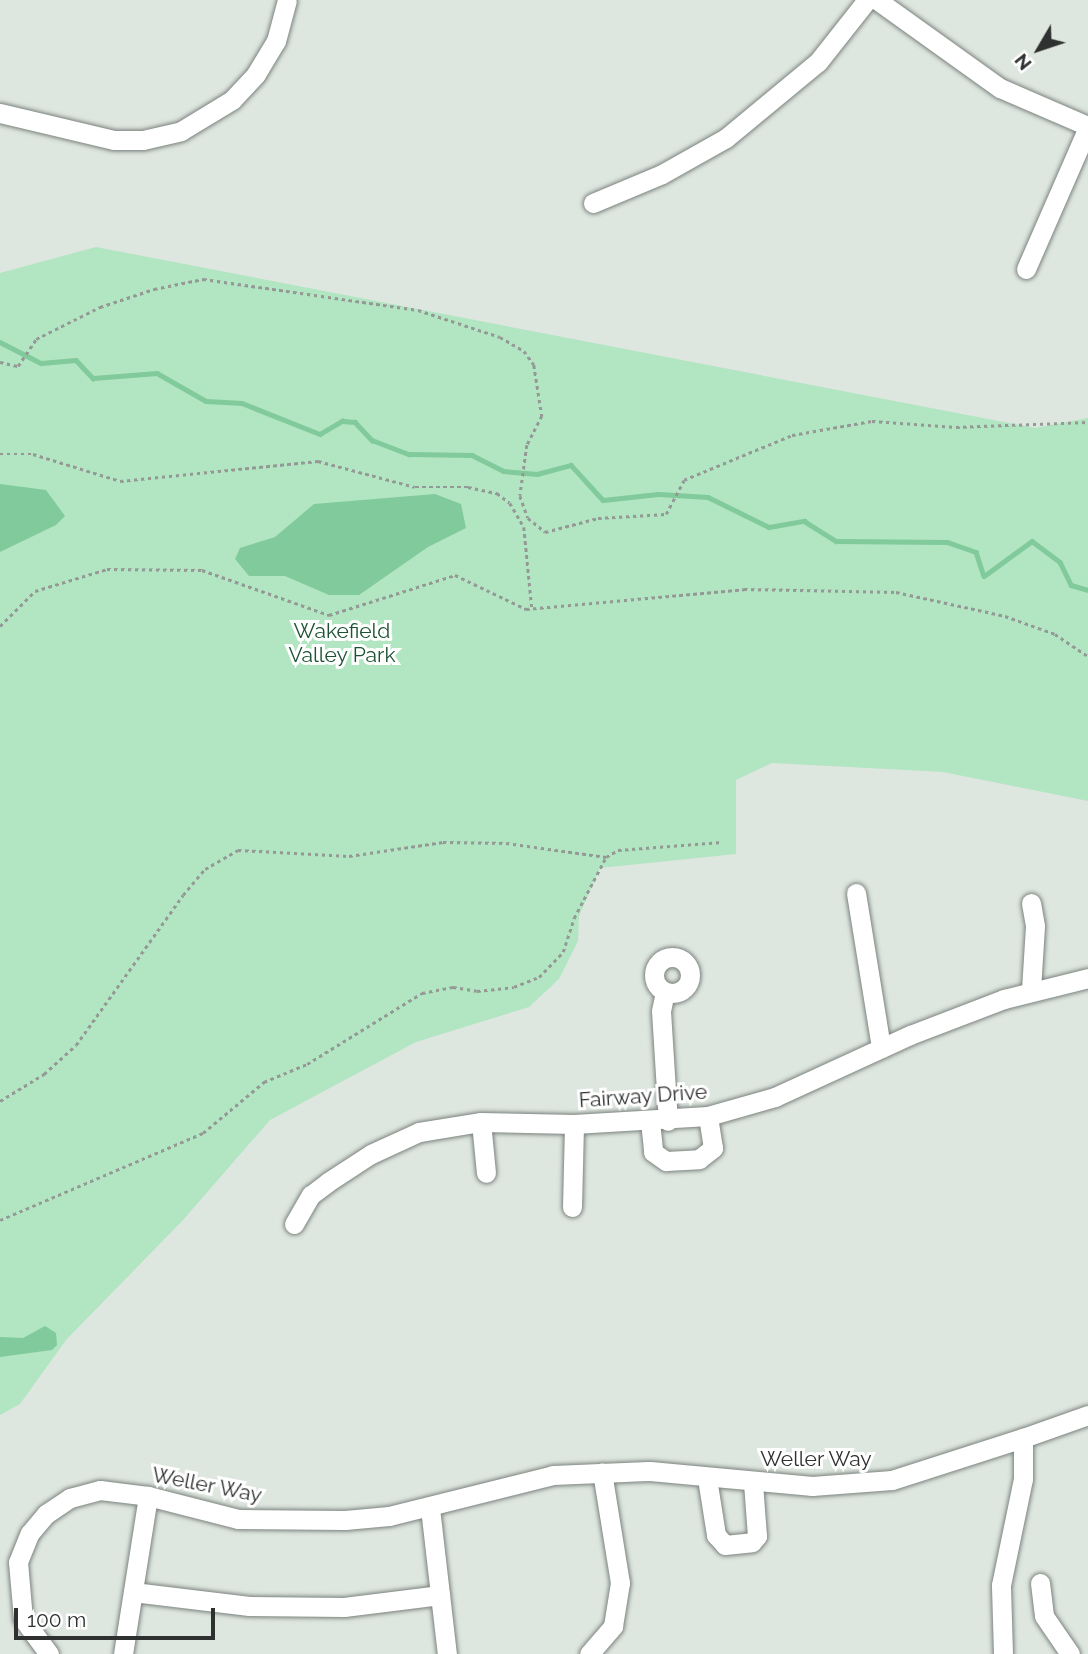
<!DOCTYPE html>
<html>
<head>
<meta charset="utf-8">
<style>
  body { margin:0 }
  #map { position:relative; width:1088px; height:1654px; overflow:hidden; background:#dee6e0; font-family:Raleway,sans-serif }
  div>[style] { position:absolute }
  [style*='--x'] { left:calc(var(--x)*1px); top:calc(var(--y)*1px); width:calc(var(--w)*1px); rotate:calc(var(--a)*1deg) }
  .green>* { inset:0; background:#b2e5c2 }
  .water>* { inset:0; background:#81ca9b }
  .stream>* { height:4.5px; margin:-2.25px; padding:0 2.25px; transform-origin:2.25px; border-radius:2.25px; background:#81ca9b }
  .path>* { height:2.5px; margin-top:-1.25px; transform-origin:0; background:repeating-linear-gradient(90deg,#949995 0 3.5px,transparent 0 7px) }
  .roads { filter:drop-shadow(0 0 2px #7c837e) drop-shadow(0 0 2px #7c837e) }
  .minor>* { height:19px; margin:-9.5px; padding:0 9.5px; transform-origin:9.5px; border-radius:9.5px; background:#fff }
  .minor>.ring { margin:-9.5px; padding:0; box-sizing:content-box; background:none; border:19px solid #fff; border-radius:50% }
  span { translate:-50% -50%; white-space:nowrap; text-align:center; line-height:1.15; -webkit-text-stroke:6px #fff; paint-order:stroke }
  .park-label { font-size:21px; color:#1d5334 }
  .street-label { font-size:21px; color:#2e312f }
  .north { position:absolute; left:1004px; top:14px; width:70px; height:70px; -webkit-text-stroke:5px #fff; paint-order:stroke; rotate:231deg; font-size:19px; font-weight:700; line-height:28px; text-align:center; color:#2e312f }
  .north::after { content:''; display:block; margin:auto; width:24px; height:32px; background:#2e312f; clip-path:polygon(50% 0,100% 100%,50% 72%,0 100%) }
  .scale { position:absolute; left:14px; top:1608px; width:201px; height:32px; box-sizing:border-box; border:4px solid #2e312f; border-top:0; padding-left:9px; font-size:21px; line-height:24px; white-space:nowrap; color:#2e312f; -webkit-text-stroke:5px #fff; paint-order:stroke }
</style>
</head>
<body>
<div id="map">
  <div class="green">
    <div style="clip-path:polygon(96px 247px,1035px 428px,1088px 418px,1088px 801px,943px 772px,772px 763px,736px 780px,736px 854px,600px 868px,579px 916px,578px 941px,559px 979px,529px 1007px,416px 1042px,270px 1120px,183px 1220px,66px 1340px,20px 1404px,0 1415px,0 273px)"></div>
  </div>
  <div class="water">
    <div style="clip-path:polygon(0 484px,46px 490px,65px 516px,56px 525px,0 552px)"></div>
    <div style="clip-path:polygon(435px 494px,461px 504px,466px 528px,428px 547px,359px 595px,329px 595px,285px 576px,249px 576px,235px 559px,240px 548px,275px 537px,314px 504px)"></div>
    <div style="clip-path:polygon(45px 1326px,56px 1333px,57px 1345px,52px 1350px,0 1357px,0 1337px,23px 1338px)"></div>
  </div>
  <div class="stream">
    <div style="--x:0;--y:342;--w:46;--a:27.1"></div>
    <div style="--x:41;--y:363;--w:35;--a:-5"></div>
    <div style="--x:76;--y:360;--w:25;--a:47"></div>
    <div style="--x:93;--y:378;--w:64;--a:-4.5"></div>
    <div style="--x:157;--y:373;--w:56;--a:29.7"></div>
    <div style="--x:206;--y:401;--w:36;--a:3"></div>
    <div style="--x:242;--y:403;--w:84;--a:21.7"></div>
    <div style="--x:320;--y:434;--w:26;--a:-31"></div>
    <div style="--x:342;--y:421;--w:13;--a:4"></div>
    <div style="--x:355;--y:422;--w:25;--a:47"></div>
    <div style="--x:372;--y:440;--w:40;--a:21"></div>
    <div style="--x:409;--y:454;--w:63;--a:0.9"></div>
    <div style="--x:472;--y:455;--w:35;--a:27"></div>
    <div style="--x:503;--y:471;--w:34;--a:5"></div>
    <div style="--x:537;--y:474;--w:35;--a:-15"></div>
    <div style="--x:571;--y:465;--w:47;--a:47.6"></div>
    <div style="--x:603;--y:500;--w:55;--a:-6.2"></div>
    <div style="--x:658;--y:494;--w:50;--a:3.4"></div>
    <div style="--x:708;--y:497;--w:68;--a:26.2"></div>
    <div style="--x:769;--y:527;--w:36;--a:-10"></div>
    <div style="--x:804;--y:521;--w:38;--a:32"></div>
    <div style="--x:836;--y:541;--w:111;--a:0.5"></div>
    <div style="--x:947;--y:542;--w:31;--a:19"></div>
    <div style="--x:976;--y:552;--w:25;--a:72"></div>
    <div style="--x:984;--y:576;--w:59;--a:-36.1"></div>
    <div style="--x:1032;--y:541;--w:35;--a:37"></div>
    <div style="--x:1060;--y:562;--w:25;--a:64"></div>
    <div style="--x:1071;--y:585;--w:18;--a:16"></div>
  </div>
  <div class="path">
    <div style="--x:0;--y:362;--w:18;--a:13"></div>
    <div style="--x:18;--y:366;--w:32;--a:-56"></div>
    <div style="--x:36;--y:339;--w:72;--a:-26.6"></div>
    <div style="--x:100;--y:307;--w:57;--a:-18.4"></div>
    <div style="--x:154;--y:289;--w:50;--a:-11.5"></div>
    <div style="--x:203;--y:279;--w:217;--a:8.2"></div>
    <div style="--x:418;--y:310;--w:86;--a:18.2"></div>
    <div style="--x:500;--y:337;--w:28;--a:30"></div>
    <div style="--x:524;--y:351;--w:17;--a:54"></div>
    <div style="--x:534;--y:365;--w:52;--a:81.1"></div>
    <div style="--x:542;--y:416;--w:33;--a:117"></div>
    <div style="--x:527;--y:445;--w:51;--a:97.8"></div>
    <div style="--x:520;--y:496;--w:23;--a:70"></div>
    <div style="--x:528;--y:518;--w:22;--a:39"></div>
    <div style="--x:545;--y:532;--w:55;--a:-14.8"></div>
    <div style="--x:598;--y:518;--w:68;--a:-3.4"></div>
    <div style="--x:666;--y:514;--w:38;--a:-62"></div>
    <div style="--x:684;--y:480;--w:117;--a:-22.6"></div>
    <div style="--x:792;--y:435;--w:81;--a:-9.9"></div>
    <div style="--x:872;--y:421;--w:84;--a:4.1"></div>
    <div style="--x:956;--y:427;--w:132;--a:-2.2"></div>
    <div style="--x:0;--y:454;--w:33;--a:0"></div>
    <div style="--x:33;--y:454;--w:91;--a:17.2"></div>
    <div style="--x:120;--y:481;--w:199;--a:-5.8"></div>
    <div style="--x:318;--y:461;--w:100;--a:15"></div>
    <div style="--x:415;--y:487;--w:53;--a:0"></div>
    <div style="--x:468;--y:487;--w:30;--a:12"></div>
    <div style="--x:497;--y:493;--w:16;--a:38"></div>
    <div style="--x:510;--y:503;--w:28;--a:60"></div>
    <div style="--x:524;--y:527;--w:82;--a:84.4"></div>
    <div style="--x:0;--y:626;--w:49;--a:-45"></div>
    <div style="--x:35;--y:591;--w:75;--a:-17"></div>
    <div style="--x:107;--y:569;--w:95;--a:0.6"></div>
    <div style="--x:202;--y:570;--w:135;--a:19.5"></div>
    <div style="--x:329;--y:615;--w:132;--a:-17.6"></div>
    <div style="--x:455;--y:575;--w:79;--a:25.6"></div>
    <div style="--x:526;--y:609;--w:219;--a:-5.2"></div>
    <div style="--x:744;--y:589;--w:152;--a:1.1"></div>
    <div style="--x:896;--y:592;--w:112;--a:12.4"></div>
    <div style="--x:1005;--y:616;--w:53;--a:19.8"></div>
    <div style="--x:1055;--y:634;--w:40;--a:34"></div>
    <div style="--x:0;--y:1101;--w:52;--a:-31.5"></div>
    <div style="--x:44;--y:1074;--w:43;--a:-42.2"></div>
    <div style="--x:76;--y:1045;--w:184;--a:-54.5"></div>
    <div style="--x:183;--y:895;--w:34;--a:-50"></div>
    <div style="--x:205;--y:869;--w:38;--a:-30"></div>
    <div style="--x:238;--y:850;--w:111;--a:3.1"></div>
    <div style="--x:349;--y:856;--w:95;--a:-8.5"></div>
    <div style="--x:443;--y:842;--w:63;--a:0.9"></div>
    <div style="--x:506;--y:843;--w:101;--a:8"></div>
    <div style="--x:0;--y:1220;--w:221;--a:-23.2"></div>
    <div style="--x:203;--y:1133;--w:80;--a:-39.9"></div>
    <div style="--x:264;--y:1082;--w:47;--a:-22.7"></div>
    <div style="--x:307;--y:1064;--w:135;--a:-31.7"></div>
    <div style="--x:422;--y:993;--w:32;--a:-11"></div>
    <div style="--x:453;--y:987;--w:24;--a:9"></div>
    <div style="--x:477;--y:991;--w:37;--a:-6"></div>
    <div style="--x:514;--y:987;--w:27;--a:-22"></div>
    <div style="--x:539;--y:977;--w:35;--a:-46"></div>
    <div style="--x:563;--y:952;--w:36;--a:-72"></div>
    <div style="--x:574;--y:918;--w:69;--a:-62.3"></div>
    <div style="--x:606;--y:857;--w:14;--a:-30"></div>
    <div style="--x:618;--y:850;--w:104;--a:-4.4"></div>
  </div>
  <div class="roads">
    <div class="minor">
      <div style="--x:877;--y:0;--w:151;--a:35.6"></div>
      <div style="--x:1000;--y:88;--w:96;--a:23.4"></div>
      <div style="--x:0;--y:113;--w:117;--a:13.3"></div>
      <div style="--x:114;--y:140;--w:29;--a:0"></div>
      <div style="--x:143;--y:140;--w:39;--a:-13"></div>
      <div style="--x:181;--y:131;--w:60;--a:-31.3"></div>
      <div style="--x:232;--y:100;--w:35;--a:-47"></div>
      <div style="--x:256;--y:74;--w:39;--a:-59"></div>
      <div style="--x:276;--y:41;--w:42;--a:-75"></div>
      <div style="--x:593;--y:203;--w:75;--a:-22.8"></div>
      <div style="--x:662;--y:174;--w:73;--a:-29.4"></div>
      <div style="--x:726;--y:138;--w:119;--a:-39.6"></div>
      <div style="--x:818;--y:62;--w:79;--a:-51.7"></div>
      <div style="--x:1026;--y:269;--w:155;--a:-66.4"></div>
      <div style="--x:856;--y:893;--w:157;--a:80.8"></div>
      <div style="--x:1031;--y:903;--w:23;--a:80"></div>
      <div style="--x:1035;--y:926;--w:63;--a:93.6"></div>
      <div class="ring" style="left:654px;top:957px;width:17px;height:17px"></div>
      <div style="--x:665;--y:992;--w:19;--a:102"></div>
      <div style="--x:661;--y:1011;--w:110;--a:86.4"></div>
      <div style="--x:650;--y:1121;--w:31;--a:84"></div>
      <div style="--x:653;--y:1152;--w:16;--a:35"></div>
      <div style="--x:666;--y:1161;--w:33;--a:-3"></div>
      <div style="--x:699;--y:1159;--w:18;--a:-38"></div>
      <div style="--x:713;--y:1148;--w:32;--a:-99"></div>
      <div style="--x:481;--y:1122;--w:51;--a:84.4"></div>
      <div style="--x:572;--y:1207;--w:83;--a:-88.6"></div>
      <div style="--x:294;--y:1224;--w:34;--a:-60"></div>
      <div style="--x:311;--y:1195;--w:21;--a:-37"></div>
      <div style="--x:328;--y:1182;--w:51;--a:-33.1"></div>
      <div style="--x:371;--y:1154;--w:53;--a:-24.6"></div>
      <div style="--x:419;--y:1132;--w:63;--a:-9.2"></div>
      <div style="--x:481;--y:1122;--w:93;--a:1.2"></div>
      <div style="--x:574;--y:1124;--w:134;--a:-3.4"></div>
      <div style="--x:708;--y:1116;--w:70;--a:-15.8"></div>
      <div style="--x:775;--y:1097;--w:149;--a:-24.7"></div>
      <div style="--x:910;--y:1035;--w:101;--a:-21"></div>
      <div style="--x:1004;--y:999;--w:87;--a:-14"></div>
      <div style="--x:707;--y:1478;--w:58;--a:81"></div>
      <div style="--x:716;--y:1535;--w:13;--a:48"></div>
      <div style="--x:725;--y:1545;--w:27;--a:-6"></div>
      <div style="--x:752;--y:1542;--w:8;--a:-50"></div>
      <div style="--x:757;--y:1536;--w:53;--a:-94.3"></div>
      <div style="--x:430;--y:1508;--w:147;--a:83.4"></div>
      <div style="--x:1040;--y:1583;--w:33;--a:83"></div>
      <div style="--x:1044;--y:1616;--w:46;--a:55.6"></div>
      <div style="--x:133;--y:1592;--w:117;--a:6.9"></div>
      <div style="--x:249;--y:1606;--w:95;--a:0.6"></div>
      <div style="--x:344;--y:1607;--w:97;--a:-7.1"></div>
      <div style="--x:49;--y:1654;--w:44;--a:-126.6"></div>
      <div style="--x:23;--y:1619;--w:57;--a:-95"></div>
      <div style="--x:18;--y:1562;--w:31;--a:-68"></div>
      <div style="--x:30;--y:1533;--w:25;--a:-50"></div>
      <div style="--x:46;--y:1514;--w:29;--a:-34"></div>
      <div style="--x:70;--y:1498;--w:31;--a:-15"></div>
      <div style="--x:100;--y:1490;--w:48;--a:7.1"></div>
      <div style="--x:148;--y:1496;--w:93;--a:14.3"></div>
      <div style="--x:238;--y:1519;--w:107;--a:0.5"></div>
      <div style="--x:345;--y:1520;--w:44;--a:-5.2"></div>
      <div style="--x:389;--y:1516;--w:169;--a:-14"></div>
      <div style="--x:553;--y:1475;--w:97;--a:-2.4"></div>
      <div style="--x:650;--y:1471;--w:163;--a:5.3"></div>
      <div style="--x:812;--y:1486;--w:80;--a:-4.3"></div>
      <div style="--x:892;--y:1480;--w:138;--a:-17.8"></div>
      <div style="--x:123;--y:1654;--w:160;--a:-81"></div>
      <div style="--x:589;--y:1654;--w:37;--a:-49"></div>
      <div style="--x:613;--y:1626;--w:44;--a:-80.8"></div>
      <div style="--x:620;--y:1583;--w:112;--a:-99.2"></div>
      <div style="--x:1003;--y:1654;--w:69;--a:-91.7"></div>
      <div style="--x:1001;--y:1585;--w:108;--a:-78.3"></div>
      <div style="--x:1023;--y:1479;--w:41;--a:-90"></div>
      <div style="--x:1023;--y:1438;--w:69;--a:-19.5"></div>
    </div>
  </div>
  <div class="park-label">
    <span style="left:342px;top:643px">Wakefield<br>Valley Park</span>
  </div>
  <div class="street-label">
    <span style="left:643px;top:1096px;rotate:-4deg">Fairway Drive</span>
    <span style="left:816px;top:1459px">Weller Way</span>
    <span style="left:207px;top:1485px;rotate:11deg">Weller Way</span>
  </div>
  <div class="north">N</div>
  <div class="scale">100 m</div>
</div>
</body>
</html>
